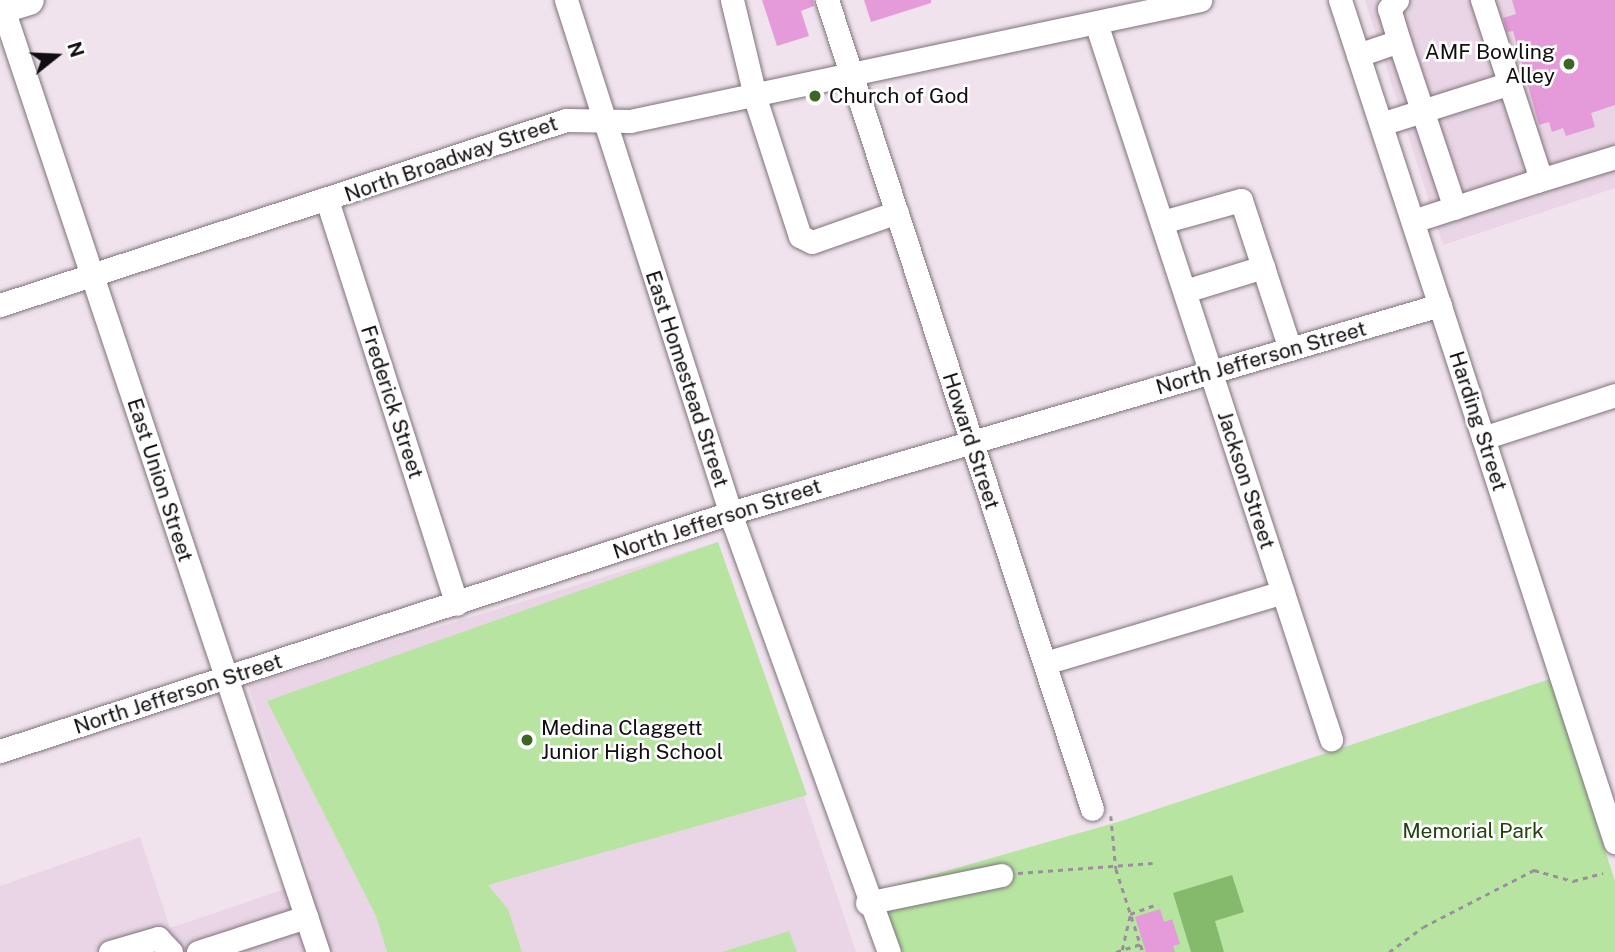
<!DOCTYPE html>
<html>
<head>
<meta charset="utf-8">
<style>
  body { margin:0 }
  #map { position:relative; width:1615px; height:952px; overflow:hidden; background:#f0e3ed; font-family:"Public Sans",sans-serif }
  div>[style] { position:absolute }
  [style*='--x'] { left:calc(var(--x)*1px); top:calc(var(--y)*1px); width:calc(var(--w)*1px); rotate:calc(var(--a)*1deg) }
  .built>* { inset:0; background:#e9d5e5 }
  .green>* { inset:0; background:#b7e5a1 }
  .water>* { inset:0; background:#85b96b }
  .building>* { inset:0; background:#e59ad9 }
  .path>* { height:2.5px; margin-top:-1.25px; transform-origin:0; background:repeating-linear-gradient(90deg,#9a9198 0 5px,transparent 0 10px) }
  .roads { filter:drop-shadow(0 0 2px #7e727b) drop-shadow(0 0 2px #7e727b) }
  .minor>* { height:23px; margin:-11.5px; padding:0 11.5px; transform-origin:11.5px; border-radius:11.5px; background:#fff }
  .major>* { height:30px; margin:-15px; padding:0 15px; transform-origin:15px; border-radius:15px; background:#fff }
  .dots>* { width:19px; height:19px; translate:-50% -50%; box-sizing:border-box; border:4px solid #fff; border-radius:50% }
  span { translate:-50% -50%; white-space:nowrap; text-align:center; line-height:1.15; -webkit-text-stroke:5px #fff; paint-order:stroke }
  .poi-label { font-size:21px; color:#110d10 }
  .right { translate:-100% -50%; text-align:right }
  .left { translate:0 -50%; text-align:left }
  .street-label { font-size:21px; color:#110d10 }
  .park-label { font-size:21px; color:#22440d }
  .north { position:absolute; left:21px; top:21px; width:70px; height:70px; -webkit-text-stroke:5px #fff; paint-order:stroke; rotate:72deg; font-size:19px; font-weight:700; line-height:28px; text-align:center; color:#110d10 }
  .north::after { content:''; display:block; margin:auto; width:24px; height:32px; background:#110d10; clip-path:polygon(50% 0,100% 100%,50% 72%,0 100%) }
</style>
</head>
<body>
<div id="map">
  <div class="built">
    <div style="clip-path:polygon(1365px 0,1615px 0,1615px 188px,1443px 245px)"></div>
    <div style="clip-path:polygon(718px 542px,856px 952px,0 952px,0 886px,140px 837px,170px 928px,312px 880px,248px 685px)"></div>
  </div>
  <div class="green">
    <div style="clip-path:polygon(718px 542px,807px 795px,488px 885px,508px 909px,522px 952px,387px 952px,376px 916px,267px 701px)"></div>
    <div style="clip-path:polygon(1550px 679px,1615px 881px,1615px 952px,900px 952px,879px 890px,1118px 822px)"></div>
    <div style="clip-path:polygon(789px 931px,797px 952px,722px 952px)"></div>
  </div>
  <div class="water">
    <div style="clip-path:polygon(1232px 875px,1244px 912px,1215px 921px,1224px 952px,1191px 952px,1173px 893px)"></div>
  </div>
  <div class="building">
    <div style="clip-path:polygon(762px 0,813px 0,814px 6px,801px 11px,809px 36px,777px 46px)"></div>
    <div style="clip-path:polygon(864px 0,931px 0,931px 3px,871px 22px)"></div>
    <div style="clip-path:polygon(1512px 0,1615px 0,1615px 105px,1591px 113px,1595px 127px,1566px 136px,1563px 128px,1552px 132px,1549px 122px,1539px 125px,1513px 31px,1507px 32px,1503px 18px,1516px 14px)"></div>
    <div style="clip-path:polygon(1160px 909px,1164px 922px,1172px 919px,1180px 944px,1173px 946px,1175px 952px,1146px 952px,1135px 917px)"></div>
  </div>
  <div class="path">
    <div style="--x:1111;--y:816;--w:53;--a:84.6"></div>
    <div style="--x:1116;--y:869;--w:87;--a:72"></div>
    <div style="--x:1018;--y:873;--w:135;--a:-4.2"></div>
    <div style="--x:1122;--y:950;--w:37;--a:-77"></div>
    <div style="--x:1130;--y:914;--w:30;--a:-20"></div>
    <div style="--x:1116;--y:952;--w:25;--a:-18"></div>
    <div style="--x:1389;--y:952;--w:42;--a:-36.3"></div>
    <div style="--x:1423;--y:927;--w:125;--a:-27.2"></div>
    <div style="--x:1534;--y:870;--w:41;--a:15.8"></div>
    <div style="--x:1573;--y:881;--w:31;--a:-15"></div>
  </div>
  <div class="roads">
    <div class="minor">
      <div style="--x:0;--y:0;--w:1004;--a:71.53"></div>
      <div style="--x:566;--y:0;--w:550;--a:72.22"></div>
      <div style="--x:734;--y:524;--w:455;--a:70.1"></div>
      <div style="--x:732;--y:0;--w:107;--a:76.5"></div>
      <div style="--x:757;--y:104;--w:139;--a:72"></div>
      <div style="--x:800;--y:236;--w:13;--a:27"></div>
      <div style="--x:812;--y:242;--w:90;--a:-19.4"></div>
      <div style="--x:827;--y:0;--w:851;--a:71.86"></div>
      <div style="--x:1340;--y:0;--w:886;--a:71.91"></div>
      <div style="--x:1096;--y:23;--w:754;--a:71.83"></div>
      <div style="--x:1399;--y:41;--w:176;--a:71.5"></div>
      <div style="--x:1358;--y:55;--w:43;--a:-18.9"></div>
      <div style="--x:1399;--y:41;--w:34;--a:-107"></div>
      <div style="--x:1389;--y:9;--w:12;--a:-48"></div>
      <div style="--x:1381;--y:124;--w:135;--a:-17.6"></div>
      <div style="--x:1537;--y:181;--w:82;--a:-17.1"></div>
      <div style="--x:327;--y:200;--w:424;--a:72.2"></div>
      <div style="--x:1413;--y:221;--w:130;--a:-17.9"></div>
      <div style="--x:1537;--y:181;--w:11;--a:-85"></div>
      <div style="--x:1538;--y:170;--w:179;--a:-108.2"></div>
      <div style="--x:1162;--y:222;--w:82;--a:-15.6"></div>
      <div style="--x:1241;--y:200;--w:157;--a:71.8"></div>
      <div style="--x:1185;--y:291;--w:82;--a:-17.1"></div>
      <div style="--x:0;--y:305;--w:595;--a:-18.1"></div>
      <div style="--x:566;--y:120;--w:64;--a:0.9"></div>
      <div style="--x:630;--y:121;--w:583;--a:-11.98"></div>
      <div style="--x:1483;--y:438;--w:139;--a:-18"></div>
      <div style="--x:1045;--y:663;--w:248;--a:-16.6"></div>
      <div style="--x:0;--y:751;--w:768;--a:-18.06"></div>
      <div style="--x:730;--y:513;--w:740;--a:-16.33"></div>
      <div style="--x:867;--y:903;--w:137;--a:-11.8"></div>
      <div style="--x:110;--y:952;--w:50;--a:-16.3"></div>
      <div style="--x:158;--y:938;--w:19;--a:47"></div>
      <div style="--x:198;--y:952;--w:114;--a:-18"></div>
    </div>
    <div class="major">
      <div style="--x:0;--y:9;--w:30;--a:-17"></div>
    </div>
  </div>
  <div class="dots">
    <div style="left:1569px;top:64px;background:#3b6623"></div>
    <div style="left:815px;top:96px;background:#3b6623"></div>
    <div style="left:527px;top:740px;background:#3b6623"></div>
  </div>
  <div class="poi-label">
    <span class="right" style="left:1555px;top:64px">AMF Bowling<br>Alley</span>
    <span class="left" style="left:829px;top:96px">Church of God</span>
    <span class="left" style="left:541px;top:740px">Medina Claggett<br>Junior High School</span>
  </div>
  <div class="street-label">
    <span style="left:451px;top:159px;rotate:-19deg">North Broadway Street</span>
    <span style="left:1261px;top:358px;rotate:-16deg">North Jefferson Street</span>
    <span style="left:687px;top:379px;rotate:72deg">East Homestead Street</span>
    <span style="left:392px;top:402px;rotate:72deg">Frederick Street</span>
    <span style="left:1478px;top:421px;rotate:72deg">Harding Street</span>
    <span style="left:971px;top:441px;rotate:72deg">Howard Street</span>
    <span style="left:160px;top:480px;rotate:72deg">East Union Street</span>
    <span style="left:1246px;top:480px;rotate:72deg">Jackson Street</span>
    <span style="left:717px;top:519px;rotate:-18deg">North Jefferson Street</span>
    <span style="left:178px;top:694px;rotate:-18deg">North Jefferson Street</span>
  </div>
  <div class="park-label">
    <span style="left:1473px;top:831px">Memorial Park</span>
  </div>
  <div class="north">N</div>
</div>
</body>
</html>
